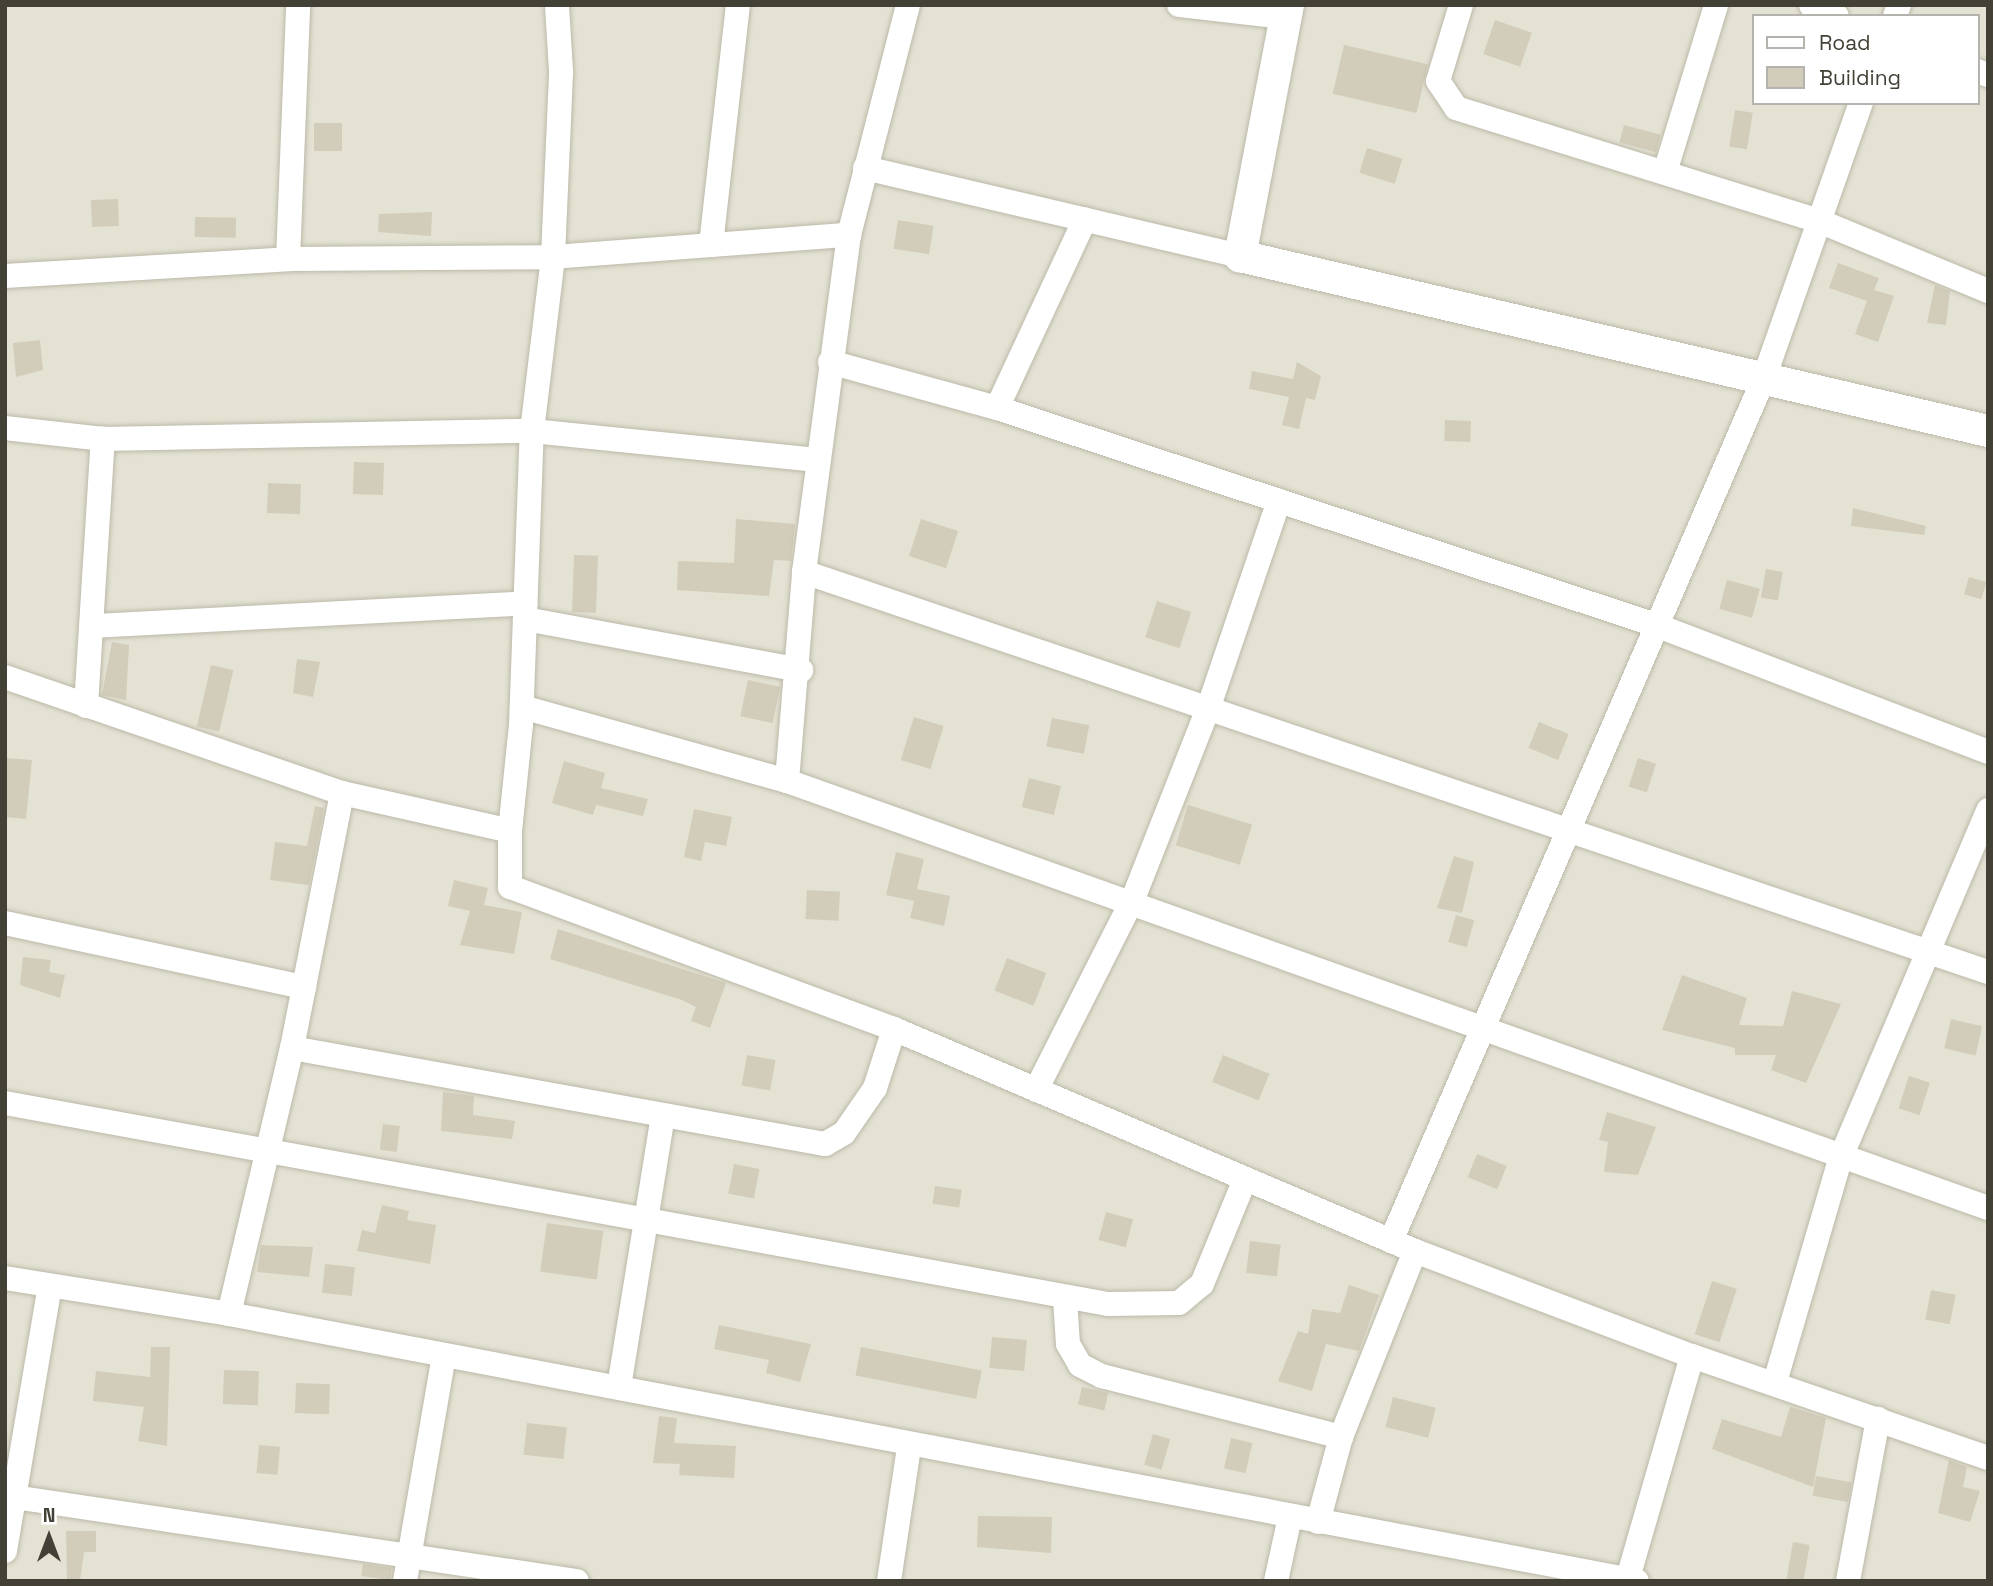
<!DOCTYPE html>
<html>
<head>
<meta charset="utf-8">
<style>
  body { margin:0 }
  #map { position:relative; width:1993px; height:1586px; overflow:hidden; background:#f1f0e5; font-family:"Space Grotesk",sans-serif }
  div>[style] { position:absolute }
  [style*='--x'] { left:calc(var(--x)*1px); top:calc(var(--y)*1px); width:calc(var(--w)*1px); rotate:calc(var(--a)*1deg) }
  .residential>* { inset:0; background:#e4e2d3 }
  .building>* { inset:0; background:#d2cdbb; transform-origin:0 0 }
  .roads { filter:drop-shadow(0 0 2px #bbb9a8) drop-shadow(0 0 2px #bbb9a8) }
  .minor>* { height:24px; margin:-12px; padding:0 12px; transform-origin:12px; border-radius:12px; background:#fff }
  .tertiary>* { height:32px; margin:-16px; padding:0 16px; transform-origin:16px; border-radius:16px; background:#fff }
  span { translate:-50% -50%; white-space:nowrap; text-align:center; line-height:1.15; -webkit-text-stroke:7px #fff; paint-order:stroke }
  .frame { position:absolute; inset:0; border:7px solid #434035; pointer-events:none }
  .legend { position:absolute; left:1752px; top:14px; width:228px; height:91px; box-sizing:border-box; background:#fff; border:2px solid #b4b3ae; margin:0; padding:9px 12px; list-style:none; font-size:21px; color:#434035 }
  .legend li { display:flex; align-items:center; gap:14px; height:35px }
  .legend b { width:35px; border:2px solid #b4b3ae }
  .north { position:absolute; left:14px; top:1502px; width:70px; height:70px; -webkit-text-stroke:5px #fff; paint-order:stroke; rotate:0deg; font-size:19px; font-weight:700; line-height:28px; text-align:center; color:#434035 }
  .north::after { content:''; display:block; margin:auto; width:24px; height:32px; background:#434035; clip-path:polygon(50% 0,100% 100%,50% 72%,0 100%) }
</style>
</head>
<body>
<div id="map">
  <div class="residential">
    <div style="clip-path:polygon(evenodd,5px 5px,1988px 5px,1988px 1581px,5px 1581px,5px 5px,1753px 16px,1977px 16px,1977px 103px,1753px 103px,1753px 16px)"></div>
  </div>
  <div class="building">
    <div style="left:1495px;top:20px;width:39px;height:36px;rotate:19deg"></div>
    <div style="left:1344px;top:45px;width:86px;height:50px;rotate:13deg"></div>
    <div style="left:1735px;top:110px;width:18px;height:37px;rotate:9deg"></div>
    <div style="left:314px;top:123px;width:28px;height:28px"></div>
    <div style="left:1624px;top:125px;width:38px;height:18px;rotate:15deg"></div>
    <div style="left:1367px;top:148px;width:37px;height:26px;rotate:17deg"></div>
    <div style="left:118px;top:199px;width:27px;height:27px;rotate:88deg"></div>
    <div style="clip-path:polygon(432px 212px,431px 236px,378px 232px,379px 214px)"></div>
    <div style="left:195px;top:217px;width:41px;height:20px;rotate:1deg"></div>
    <div style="left:898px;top:220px;width:36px;height:29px;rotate:9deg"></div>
    <div style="clip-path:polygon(1838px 263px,1879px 278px,1874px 290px,1894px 296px,1878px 342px,1855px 334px,1867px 301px,1829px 288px)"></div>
    <div style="clip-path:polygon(1935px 285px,1950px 291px,1946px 325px,1927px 323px)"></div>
    <div style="clip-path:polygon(40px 340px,43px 370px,16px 377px,13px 343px)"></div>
    <div style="clip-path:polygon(1297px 362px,1321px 376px,1315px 400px,1306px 398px,1299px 429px,1282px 425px,1289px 397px,1249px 389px,1252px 371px,1293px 379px)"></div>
    <div style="left:1445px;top:420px;width:26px;height:21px;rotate:2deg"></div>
    <div style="left:354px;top:462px;width:30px;height:32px;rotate:2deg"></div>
    <div style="left:268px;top:483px;width:33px;height:30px;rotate:2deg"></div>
    <div style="clip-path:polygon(1853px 508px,1926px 526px,1924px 535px,1851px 526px)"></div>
    <div style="clip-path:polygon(736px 519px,795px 524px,791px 561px,774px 560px,769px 596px,677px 590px,678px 561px,734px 563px)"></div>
    <div style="left:921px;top:519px;width:39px;height:39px;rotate:18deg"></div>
    <div style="left:574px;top:555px;width:24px;height:57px;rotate:2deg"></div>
    <div style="left:1766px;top:569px;width:17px;height:29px;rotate:10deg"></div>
    <div style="left:1969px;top:577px;width:18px;height:18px;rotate:16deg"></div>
    <div style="left:1727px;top:580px;width:34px;height:30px;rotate:15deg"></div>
    <div style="left:1157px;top:601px;width:36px;height:38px;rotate:18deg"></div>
    <div style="clip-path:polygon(112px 642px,129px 645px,126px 700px,102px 695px)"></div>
    <div style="clip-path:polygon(297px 659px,320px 662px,313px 697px,293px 693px)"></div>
    <div style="left:211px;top:665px;width:23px;height:63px;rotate:13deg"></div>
    <div style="left:748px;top:680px;width:33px;height:37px;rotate:12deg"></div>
    <div style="left:914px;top:717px;width:31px;height:45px;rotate:17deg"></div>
    <div style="left:1052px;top:718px;width:38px;height:29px;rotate:11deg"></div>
    <div style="left:1539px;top:722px;width:32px;height:28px;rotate:22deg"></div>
    <div style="clip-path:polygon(5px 758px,32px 760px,26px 819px,5px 817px)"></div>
    <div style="left:1638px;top:758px;width:19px;height:30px;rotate:18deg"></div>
    <div style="clip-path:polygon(564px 761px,605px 773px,601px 788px,648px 799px,643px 816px,596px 805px,593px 815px,552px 803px)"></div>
    <div style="left:1029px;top:778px;width:33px;height:30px;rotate:14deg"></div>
    <div style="left:1188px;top:805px;width:67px;height:42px;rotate:17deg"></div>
    <div style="clip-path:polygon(315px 806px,324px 808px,309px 885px,270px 880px,275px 842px,307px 846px)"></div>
    <div style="clip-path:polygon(694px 809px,732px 817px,726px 846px,705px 842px,701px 861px,684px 857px)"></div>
    <div style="clip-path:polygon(896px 852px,924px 859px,917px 889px,950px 896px,944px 926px,910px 918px,914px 901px,886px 895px)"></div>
    <div style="clip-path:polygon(1454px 856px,1474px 862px,1462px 913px,1437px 908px)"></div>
    <div style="clip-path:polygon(454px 880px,488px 888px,484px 905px,522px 912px,514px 954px,460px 945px,470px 911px,448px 906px)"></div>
    <div style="left:807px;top:890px;width:33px;height:29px;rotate:3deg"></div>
    <div style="left:1456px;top:915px;width:19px;height:28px;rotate:16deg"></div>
    <div style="clip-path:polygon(558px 929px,726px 983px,710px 1028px,691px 1021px,696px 1007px,682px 1000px,550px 959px)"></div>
    <div style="clip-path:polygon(23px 957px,51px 960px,49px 972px,65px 975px,60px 998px,20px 985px)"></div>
    <div style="left:1007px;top:958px;width:42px;height:35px;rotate:21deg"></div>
    <div style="clip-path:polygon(1682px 975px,1747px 998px,1739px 1025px,1783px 1026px,1792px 991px,1841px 1004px,1806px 1083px,1771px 1070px,1776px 1055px,1735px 1055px,1735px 1048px,1662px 1030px)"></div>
    <div style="left:1951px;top:1019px;width:32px;height:30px;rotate:13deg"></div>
    <div style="left:747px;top:1055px;width:29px;height:31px;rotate:10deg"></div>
    <div style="left:1223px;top:1055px;width:50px;height:29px;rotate:22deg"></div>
    <div style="left:1909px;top:1076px;width:22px;height:34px;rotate:18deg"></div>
    <div style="clip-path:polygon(443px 1092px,474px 1096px,473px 1115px,515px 1121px,512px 1139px,441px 1131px)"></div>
    <div style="clip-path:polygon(1607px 1112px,1656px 1127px,1638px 1175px,1604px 1172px,1608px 1142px,1599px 1140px)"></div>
    <div style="left:383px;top:1124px;width:17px;height:26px;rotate:7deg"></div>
    <div style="left:1477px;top:1154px;width:32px;height:25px;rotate:22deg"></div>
    <div style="left:734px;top:1164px;width:26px;height:30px;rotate:11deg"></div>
    <div style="left:935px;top:1186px;width:27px;height:18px;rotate:8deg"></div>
    <div style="clip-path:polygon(382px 1205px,409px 1211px,407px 1220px,436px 1225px,430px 1264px,357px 1251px,362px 1230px,375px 1233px)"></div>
    <div style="left:1106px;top:1212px;width:28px;height:29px;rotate:15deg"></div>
    <div style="left:547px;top:1223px;width:57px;height:49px;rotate:8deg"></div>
    <div style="left:1250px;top:1241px;width:31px;height:32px;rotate:7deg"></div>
    <div style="clip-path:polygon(261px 1245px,313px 1247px,309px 1277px,257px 1272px)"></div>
    <div style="left:325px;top:1264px;width:30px;height:29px;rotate:6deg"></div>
    <div style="left:1712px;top:1281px;width:26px;height:56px;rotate:18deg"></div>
    <div style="clip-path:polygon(1349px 1285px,1379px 1295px,1359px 1351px,1326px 1344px,1312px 1391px,1278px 1381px,1298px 1331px,1308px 1334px,1312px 1309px,1340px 1313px)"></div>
    <div style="left:1931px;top:1290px;width:25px;height:30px;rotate:11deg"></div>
    <div style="clip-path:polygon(719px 1325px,811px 1344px,800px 1382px,766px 1373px,769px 1360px,714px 1349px)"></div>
    <div style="left:992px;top:1337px;width:35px;height:31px;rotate:5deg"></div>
    <div style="clip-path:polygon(151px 1347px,170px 1347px,167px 1446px,138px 1441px,144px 1407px,93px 1401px,96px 1371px,150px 1377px)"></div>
    <div style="left:861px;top:1347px;width:123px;height:29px;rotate:11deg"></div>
    <div style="left:224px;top:1370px;width:35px;height:34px;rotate:2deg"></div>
    <div style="left:296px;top:1383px;width:34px;height:30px;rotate:2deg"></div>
    <div style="left:1082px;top:1387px;width:27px;height:18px;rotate:13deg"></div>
    <div style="left:1393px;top:1397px;width:44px;height:31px;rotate:14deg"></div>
    <div style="clip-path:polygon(1790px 1407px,1826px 1418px,1813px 1487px,1712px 1449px,1722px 1419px,1781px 1437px)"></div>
    <div style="clip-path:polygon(659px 1416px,677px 1418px,674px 1443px,736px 1446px,734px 1478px,679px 1475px,680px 1464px,653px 1463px)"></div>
    <div style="left:527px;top:1423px;width:40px;height:32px;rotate:6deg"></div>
    <div style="left:1153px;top:1434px;width:18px;height:32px;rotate:16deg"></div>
    <div style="left:1231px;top:1438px;width:22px;height:31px;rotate:13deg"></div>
    <div style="left:259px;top:1445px;width:21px;height:28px;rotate:5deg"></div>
    <div style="clip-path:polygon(1949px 1460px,1967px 1467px,1963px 1487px,1980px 1491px,1970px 1522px,1938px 1513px)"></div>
    <div style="left:1816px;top:1476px;width:36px;height:20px;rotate:10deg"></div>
    <div style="clip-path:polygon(978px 1516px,1052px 1517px,1051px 1553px,977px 1547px)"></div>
    <div style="clip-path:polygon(66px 1531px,96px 1531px,96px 1552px,84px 1552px,80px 1581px,67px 1581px)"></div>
    <div style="left:1793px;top:1542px;width:17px;height:37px;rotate:10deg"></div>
    <div style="left:363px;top:1564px;width:29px;height:12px;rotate:8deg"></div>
  </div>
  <div class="roads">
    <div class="minor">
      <div style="--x:1179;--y:5;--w:107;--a:6.5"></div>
      <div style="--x:1461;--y:5;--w:79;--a:106.8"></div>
      <div style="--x:1438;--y:81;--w:32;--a:56"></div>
      <div style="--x:1456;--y:108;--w:380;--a:17.3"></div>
      <div style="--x:1819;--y:221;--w:183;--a:22.5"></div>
      <div style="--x:1811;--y:5;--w:28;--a:23"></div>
      <div style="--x:1895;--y:16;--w:12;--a:-70"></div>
      <div style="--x:1977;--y:71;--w:12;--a:20"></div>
      <div style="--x:865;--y:168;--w:385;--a:13.2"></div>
      <div style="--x:1666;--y:169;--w:171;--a:-73"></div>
      <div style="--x:711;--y:245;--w:242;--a:-83.6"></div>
      <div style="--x:288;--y:259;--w:254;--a:-87.7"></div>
      <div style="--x:5;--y:276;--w:284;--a:-3.4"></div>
      <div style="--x:288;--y:259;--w:265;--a:-0.4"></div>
      <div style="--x:553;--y:257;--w:297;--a:-4.3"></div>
      <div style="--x:830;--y:362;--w:173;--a:15.4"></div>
      <div style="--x:997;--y:408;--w:691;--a:18.23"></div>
      <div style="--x:1653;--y:624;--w:359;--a:20.9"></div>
      <div style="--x:997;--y:408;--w:208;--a:-65"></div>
      <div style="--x:5;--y:428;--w:99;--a:6.4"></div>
      <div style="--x:103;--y:439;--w:429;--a:-1.1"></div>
      <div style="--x:532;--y:431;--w:287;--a:5.8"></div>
      <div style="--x:804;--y:572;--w:1250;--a:18.67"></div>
      <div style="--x:525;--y:619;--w:281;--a:10.5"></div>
      <div style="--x:93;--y:626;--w:433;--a:-3"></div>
      <div style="--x:5;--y:677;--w:356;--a:19"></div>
      <div style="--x:342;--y:793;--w:172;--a:12.7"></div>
      <div style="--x:510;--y:831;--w:56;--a:90"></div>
      <div style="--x:510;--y:887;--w:409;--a:20.3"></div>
      <div style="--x:894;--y:1029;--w:566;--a:23.08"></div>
      <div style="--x:1415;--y:1251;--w:296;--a:20.8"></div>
      <div style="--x:1692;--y:1356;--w:313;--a:19"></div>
      <div style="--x:86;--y:706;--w:268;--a:-86.4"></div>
      <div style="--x:522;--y:707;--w:275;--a:15.6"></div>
      <div style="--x:787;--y:781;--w:1275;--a:19.57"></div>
      <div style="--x:787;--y:781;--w:210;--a:-85.3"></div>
      <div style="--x:804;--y:572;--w:340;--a:-82.4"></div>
      <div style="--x:849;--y:235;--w:237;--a:-75.6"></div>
      <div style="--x:510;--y:831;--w:107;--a:-84.1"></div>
      <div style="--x:521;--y:725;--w:294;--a:-87.9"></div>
      <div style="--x:532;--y:431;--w:175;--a:-83.1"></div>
      <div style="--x:553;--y:257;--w:186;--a:-87.5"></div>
      <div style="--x:561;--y:71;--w:66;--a:-93.5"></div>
      <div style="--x:5;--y:923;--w:306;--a:12.1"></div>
      <div style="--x:292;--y:1048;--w:542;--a:10.21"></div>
      <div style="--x:825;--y:1144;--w:22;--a:-30"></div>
      <div style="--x:844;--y:1133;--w:55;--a:-55.4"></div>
      <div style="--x:875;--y:1088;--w:62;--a:-72.1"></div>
      <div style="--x:1036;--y:1090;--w:214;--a:-63.1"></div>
      <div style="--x:1133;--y:899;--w:204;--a:-68.5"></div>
      <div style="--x:1208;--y:709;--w:220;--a:-71.2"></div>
      <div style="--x:5;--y:1103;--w:1121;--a:10.33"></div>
      <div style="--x:1108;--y:1304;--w:71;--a:-0.8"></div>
      <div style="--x:1179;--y:1303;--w:30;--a:-40"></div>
      <div style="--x:1202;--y:1284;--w:113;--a:-67.7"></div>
      <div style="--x:1391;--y:1241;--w:940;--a:-66.63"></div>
      <div style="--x:1764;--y:378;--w:292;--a:-70.6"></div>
      <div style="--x:5;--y:1278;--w:227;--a:9.1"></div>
      <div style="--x:229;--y:1314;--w:1433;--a:10.74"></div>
      <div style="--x:1065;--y:1299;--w:45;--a:86.2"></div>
      <div style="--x:1068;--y:1344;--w:24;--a:60"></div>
      <div style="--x:1080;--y:1365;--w:25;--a:27"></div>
      <div style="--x:1102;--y:1376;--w:247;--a:14.3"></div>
      <div style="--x:229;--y:1314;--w:273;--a:-76.7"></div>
      <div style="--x:292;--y:1048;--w:260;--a:-78.9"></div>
      <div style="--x:1775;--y:1382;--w:234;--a:-73.7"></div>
      <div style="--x:1841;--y:1157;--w:377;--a:-67"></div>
      <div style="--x:619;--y:1387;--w:275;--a:-80.8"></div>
      <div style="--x:14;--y:1497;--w:569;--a:8.49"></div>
      <div style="--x:1318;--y:1522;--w:88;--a:-74.9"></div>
      <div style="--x:1341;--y:1437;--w:200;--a:-68.3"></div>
      <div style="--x:5;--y:1551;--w:269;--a:-80.4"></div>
      <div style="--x:1628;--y:1578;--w:231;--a:-73.9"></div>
      <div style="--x:405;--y:1581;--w:228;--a:-80.2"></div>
      <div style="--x:889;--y:1581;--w:135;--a:-81.5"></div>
      <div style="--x:1276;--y:1581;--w:66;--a:-77.7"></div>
      <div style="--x:1848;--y:1581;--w:165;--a:-79.5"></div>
    </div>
    <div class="tertiary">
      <div style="--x:1288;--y:5;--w:256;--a:100.8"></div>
      <div style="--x:1240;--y:256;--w:768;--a:13.17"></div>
    </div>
  </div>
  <div class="frame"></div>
  <ul class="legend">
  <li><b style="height:9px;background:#fff"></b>Road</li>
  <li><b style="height:19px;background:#d2cdbb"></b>Building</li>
  </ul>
  <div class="north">N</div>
</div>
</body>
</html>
